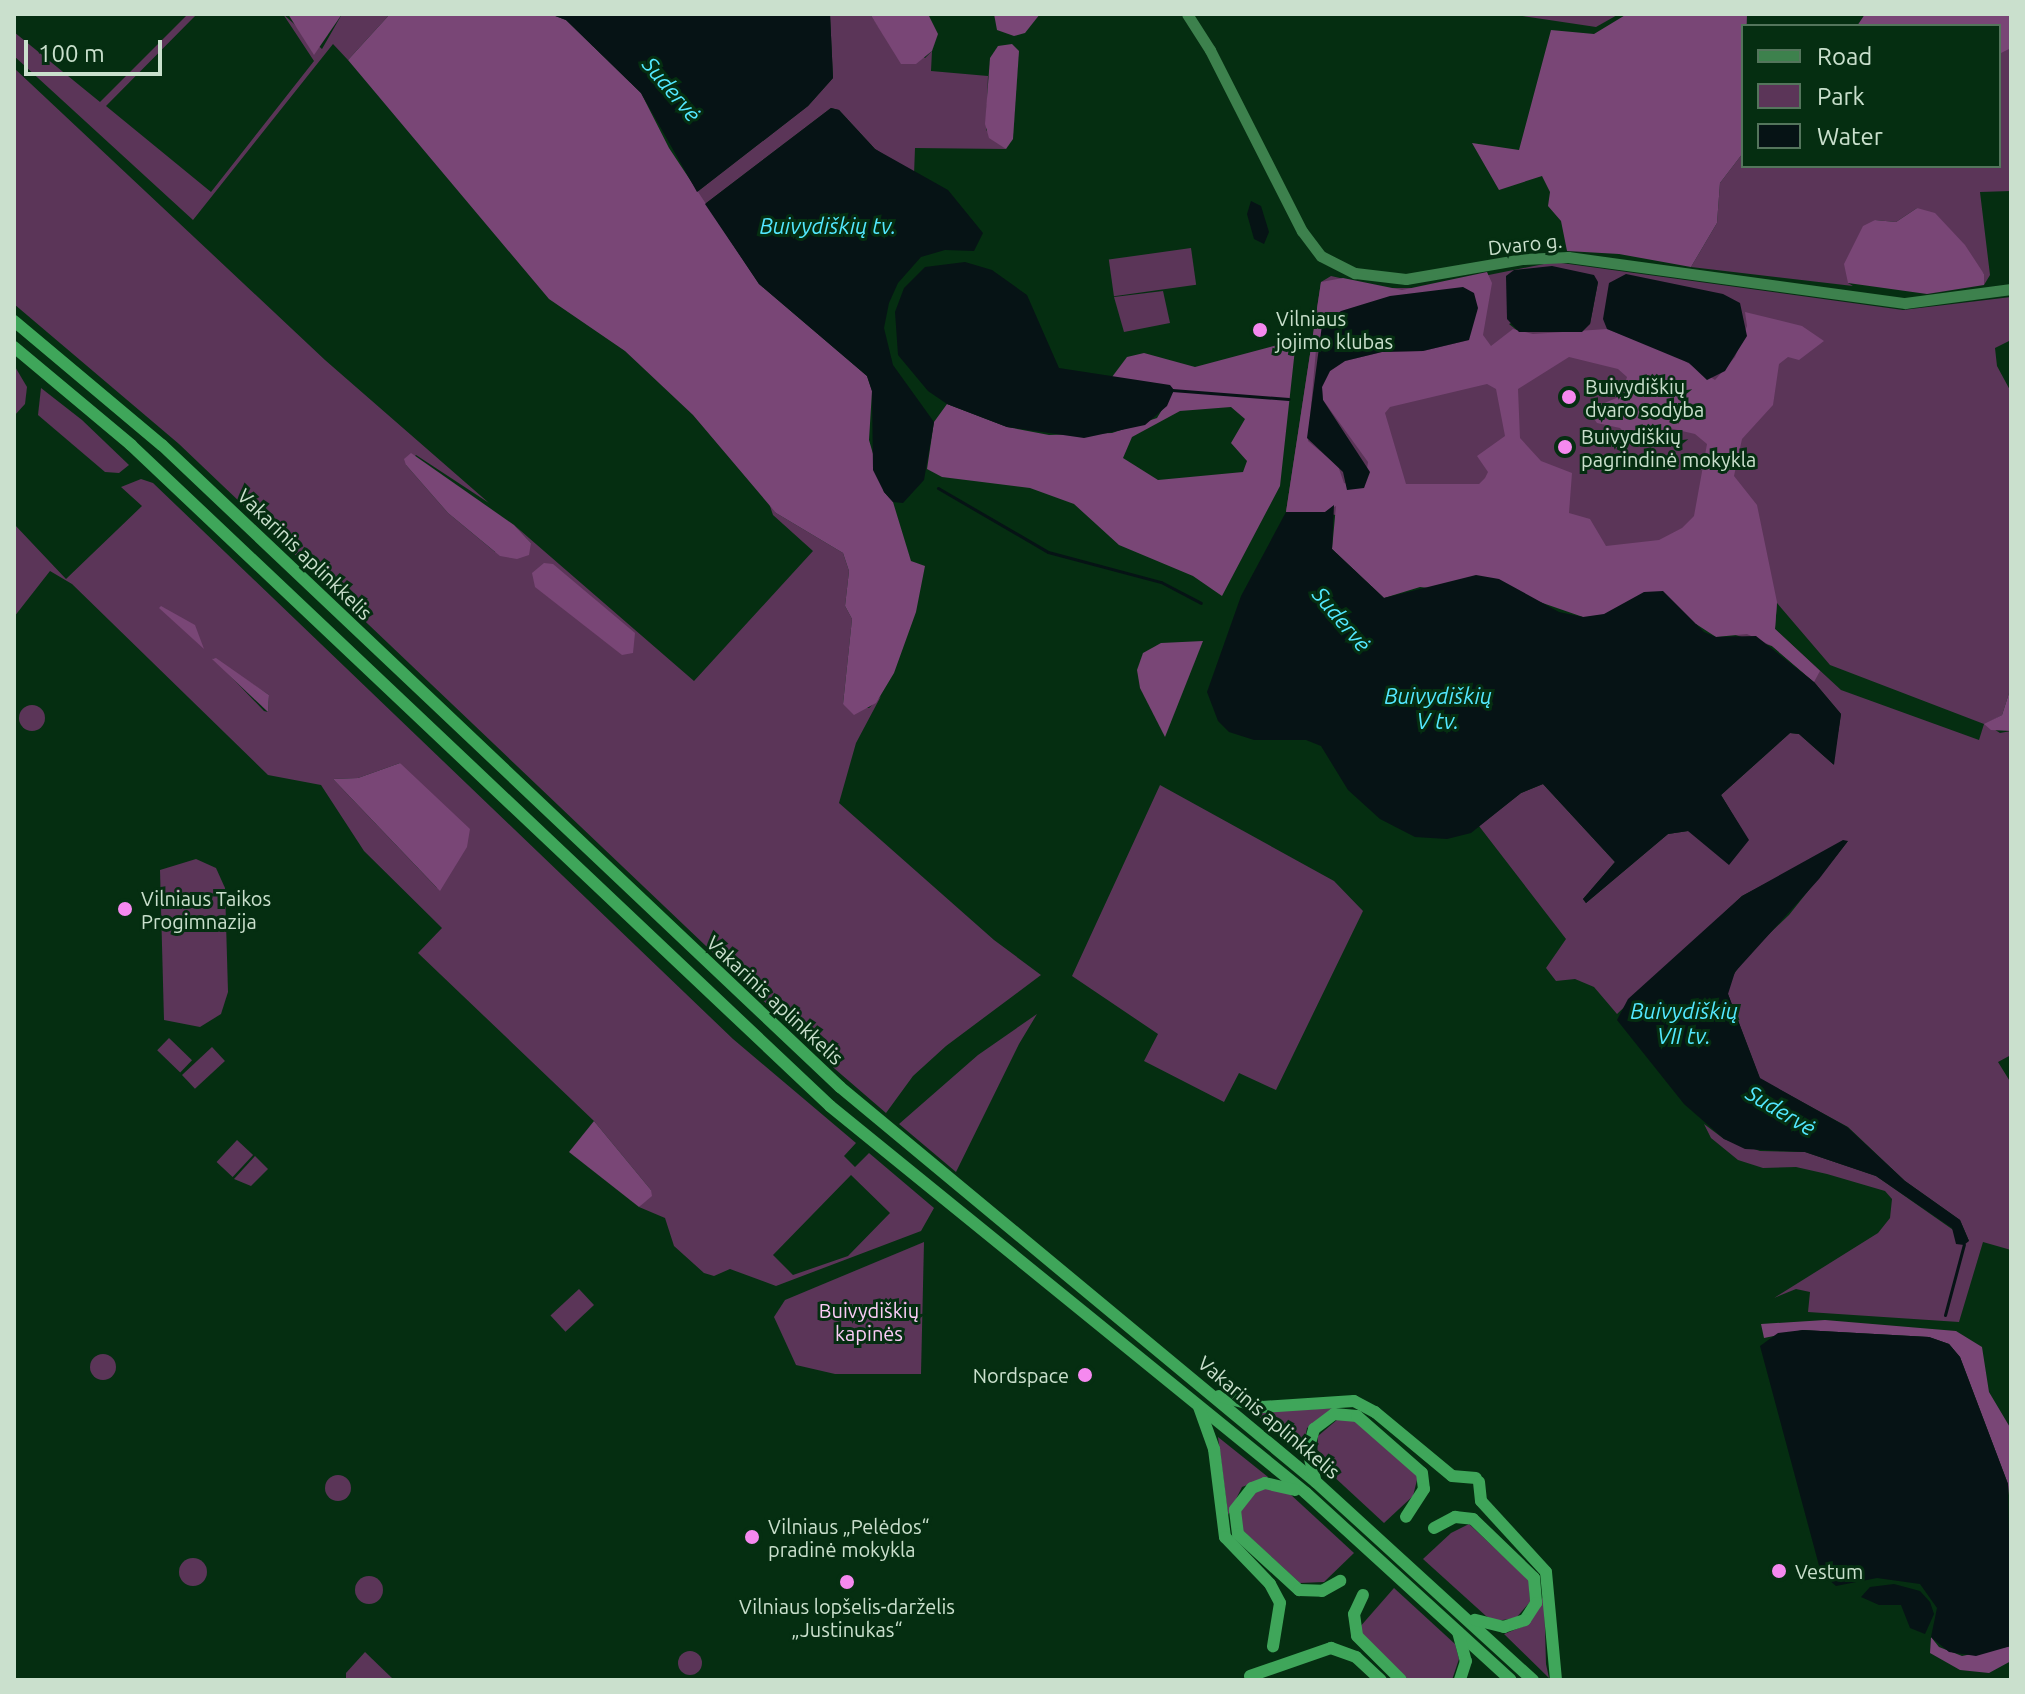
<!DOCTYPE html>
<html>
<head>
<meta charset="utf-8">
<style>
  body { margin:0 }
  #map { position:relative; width:2025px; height:1694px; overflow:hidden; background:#052e11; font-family:Ubuntu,sans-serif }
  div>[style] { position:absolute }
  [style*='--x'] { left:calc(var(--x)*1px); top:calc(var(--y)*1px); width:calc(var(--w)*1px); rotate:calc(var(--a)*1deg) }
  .green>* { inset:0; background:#5b3558; transform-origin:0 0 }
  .round { border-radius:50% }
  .forest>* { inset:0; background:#794676 }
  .water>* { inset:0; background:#061315 }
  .stream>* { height:3px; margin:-1.5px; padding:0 1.5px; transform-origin:1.5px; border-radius:1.5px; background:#061315 }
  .secondary>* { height:11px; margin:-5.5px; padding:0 5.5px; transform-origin:5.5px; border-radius:5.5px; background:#3d814d }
  .trunk>* { height:12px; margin:-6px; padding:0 6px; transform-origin:6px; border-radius:6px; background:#3fa65a }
  .dots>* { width:22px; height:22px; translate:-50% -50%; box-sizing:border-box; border:4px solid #052e11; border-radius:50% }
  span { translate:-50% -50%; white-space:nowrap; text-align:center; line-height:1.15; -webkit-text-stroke:6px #052e11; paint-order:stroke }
  .street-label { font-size:20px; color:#cae0cd }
  .poi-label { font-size:20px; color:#cae0cd }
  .left { translate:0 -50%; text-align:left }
  .right { translate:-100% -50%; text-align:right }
  .park-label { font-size:20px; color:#fccdf8 }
  .water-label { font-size:22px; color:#53e8ff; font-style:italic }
  .frame { position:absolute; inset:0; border:16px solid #cae0cd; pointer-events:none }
  .legend { position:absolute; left:1741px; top:24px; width:260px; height:144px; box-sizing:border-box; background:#052e11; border:2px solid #54755c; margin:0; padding:10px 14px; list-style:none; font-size:24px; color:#cae0cd }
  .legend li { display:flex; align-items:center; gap:16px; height:40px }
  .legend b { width:40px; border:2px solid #54755c }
  .scale { position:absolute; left:24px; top:40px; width:138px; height:36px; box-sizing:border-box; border:4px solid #cae0cd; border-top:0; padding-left:10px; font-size:24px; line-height:28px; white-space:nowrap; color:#cae0cd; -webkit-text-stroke:6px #052e11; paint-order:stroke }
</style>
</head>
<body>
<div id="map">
  <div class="green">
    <div style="clip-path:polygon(188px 14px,197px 14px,106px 106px,211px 192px,314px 61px,283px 14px,322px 49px,342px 14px,390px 14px,348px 60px,333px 44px,193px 220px,14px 56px,14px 32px,100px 102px)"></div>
    <div style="clip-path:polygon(830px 14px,870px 14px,878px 26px,925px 58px,932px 51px,931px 71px,988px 76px,986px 130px,1006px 149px,915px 148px,914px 175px,875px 149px,839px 110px,831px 108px,705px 204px,697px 192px,808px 106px,833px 78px)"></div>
    <div style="clip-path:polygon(1509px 14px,1619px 14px,1596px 27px)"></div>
    <div style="clip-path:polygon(2005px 48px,2011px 48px,2011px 191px,1980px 192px,1990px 275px,1984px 285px,1984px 274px,1917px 208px,1896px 222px,1875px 220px,1848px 283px,1853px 286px,1691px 267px,1717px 223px,1720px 183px,1743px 153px,1743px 166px,1999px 166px,1999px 54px)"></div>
    <div style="clip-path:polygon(14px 68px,325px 360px,489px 503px,416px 455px,406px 465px,448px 513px,495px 552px,531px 543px,514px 525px,694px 681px,813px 551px,773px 515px,767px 497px,776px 513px,843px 553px,849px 571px,845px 606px,852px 619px,843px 704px,869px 708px,881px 696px,856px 743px,839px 803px,994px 940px,1041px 975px,946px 1046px,913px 1076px,886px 1113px,835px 1069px,179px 444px,14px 304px)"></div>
    <div style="left:1191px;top:248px;width:37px;height:83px;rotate:82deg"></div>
    <div style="clip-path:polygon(evenodd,1554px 262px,1903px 310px,2011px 297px,2011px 340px,1995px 348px,1997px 366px,2011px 392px,2011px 687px,2002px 715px,1986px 724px,2000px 733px,2011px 731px,2011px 1055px,1998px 1062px,2011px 1083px,2011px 1250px,1983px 1242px,1959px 1322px,1808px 1312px,1810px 1292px,1796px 1289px,1774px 1298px,1878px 1233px,1890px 1218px,1892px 1199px,1885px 1191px,1827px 1174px,1796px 1167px,1763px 1168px,1738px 1160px,1711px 1138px,1704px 1124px,1724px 1139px,1760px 1151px,1805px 1152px,1876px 1176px,1969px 1241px,1960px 1220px,1905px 1181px,1848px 1127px,1760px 1079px,1728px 994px,1728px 983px,1747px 955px,1789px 915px,1848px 841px,1742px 896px,1617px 1014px,1594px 987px,1575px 979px,1556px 981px,1546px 968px,1566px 939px,1479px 826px,1521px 793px,1543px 784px,1615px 862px,1583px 899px,1586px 903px,1668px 834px,1688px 831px,1748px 840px,1721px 795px,1790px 733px,1799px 734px,1833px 764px,1841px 714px,1814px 682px,1772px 646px,1325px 512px,1286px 512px,1321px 282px,1331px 276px,1385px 288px,1424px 288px,1554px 262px,1598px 282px,1590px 324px,1519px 332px,1509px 324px,1598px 282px,1554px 262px,1777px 603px,1830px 665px,1984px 724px,1979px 740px,1841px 690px,1775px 629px,1777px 603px)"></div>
    <div style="clip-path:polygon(1163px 291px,1170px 323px,1124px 332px,1114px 297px)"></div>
    <div style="clip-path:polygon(14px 365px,27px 387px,25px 404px,14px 416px)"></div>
    <div style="clip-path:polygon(41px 388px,82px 420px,129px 465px,119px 473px,105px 472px,38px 415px)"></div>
    <div style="clip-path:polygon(evenodd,141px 479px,153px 483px,733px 1039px,856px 1143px,844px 1156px,855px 1167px,869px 1153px,934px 1208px,921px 1231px,776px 1286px,730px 1269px,714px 1276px,704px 1273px,674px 1246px,665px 1218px,639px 1207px,651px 1190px,594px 1121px,418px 953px,442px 928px,364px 851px,321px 785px,268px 775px,72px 584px,50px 571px,14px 617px,14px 524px,66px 579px,142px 506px,121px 487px,141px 479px,213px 658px,269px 695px,268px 712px,264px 711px,213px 658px,141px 479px,400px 763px,437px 888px,333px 779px,358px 778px,400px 763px,141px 479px,851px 1175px,890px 1213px,848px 1256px,793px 1275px,773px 1255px,851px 1175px)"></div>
    <div class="round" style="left:19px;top:705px;width:26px;height:26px"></div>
    <div style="clip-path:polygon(1160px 785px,1334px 881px,1363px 911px,1276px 1090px,1239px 1073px,1224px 1102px,1144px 1061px,1158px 1034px,1072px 976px)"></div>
    <div style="clip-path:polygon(196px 859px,216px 868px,225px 888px,228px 992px,221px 1014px,200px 1027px,164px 1020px,160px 870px)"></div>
    <div style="clip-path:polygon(1037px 1014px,1019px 1044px,956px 1172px,899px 1124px,978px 1055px)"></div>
    <div style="left:169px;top:1038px;width:32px;height:17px;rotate:44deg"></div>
    <div style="left:212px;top:1047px;width:19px;height:41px;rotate:47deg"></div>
    <div style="left:237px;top:1140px;width:22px;height:30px;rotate:43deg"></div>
    <div style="clip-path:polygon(255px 1156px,268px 1169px,251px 1186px,234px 1179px)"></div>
    <div style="clip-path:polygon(924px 1242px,921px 1374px,835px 1374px,796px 1365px,774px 1317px,785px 1300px)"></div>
    <div style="left:579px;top:1289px;width:22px;height:39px;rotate:47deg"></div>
    <div class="round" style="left:90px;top:1354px;width:26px;height:26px"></div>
    <div style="clip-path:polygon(1334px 1408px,1307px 1428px,1302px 1454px,1253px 1412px)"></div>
    <div style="clip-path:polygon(1338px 1419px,1355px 1420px,1418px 1476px,1413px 1496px,1384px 1523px,1317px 1461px,1318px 1436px)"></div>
    <div style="clip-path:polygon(1218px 1437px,1268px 1477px,1242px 1487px,1228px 1515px)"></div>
    <div class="round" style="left:325px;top:1475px;width:26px;height:26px"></div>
    <div style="clip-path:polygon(1265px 1488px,1290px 1494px,1354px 1553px,1324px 1582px,1300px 1583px,1241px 1529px,1241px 1511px,1255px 1492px)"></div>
    <div style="clip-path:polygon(1469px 1524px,1529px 1580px,1530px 1602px,1516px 1618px,1496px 1621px,1486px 1616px,1423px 1559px,1451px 1533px)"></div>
    <div class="round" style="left:179px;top:1558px;width:28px;height:28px"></div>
    <div class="round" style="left:355px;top:1576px;width:28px;height:28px"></div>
    <div style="clip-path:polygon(1394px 1588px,1455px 1644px,1459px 1659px,1452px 1680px,1409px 1680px,1366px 1640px,1359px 1628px)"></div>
    <div style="clip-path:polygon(1544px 1595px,1546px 1664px,1549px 1678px,1504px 1634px,1529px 1624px)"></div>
    <div class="round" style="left:678px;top:1651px;width:24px;height:24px"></div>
    <div style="clip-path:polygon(365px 1652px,394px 1680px,346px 1680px,346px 1673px)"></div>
  </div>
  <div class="forest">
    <div style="clip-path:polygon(288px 14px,342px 14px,314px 55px)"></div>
    <div style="clip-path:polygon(390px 14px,550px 14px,566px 20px,641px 93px,669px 148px,759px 284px,867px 376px,872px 391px,869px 440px,884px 492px,893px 502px,911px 561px,925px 566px,916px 612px,894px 673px,876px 703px,854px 715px,843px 704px,852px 619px,845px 606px,849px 571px,843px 553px,776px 513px,693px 415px,625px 351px,549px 299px,348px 60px)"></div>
    <div style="clip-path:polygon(870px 14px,928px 14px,938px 34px,932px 51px,916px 64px,901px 64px)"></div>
    <div style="clip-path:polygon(994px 14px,1040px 14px,1025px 33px,1014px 36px,997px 30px)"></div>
    <div style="clip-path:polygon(1627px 14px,1747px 14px,1743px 153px,1720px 183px,1717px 223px,1691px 267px,1619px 254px,1567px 251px,1561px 221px,1548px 206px,1550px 192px,1542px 176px,1499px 190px,1472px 143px,1519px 150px,1551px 30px,1594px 34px)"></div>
    <div style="clip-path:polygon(1865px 14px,2011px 14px,2011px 48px,1999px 54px,1999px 26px,1857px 26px)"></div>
    <div style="clip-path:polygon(1012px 44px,1019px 51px,1013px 139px,1006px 149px,989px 138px,985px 124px,990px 58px,998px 46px)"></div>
    <div style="clip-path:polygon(1917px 208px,1935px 213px,1965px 245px,1984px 274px,1984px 285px,1927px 294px,1848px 283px,1844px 264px,1863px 226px,1875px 220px,1896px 222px)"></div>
    <div style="clip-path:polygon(evenodd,1487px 272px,1492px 283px,1483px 335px,1491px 346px,1513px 329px,1533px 334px,1607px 329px,1677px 356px,1715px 380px,1735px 357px,1747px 326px,1745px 312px,1802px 326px,1824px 341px,1799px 360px,1788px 357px,1779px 364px,1773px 405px,1742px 439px,1734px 476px,1757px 505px,1777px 602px,1775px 629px,1820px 671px,1814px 682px,1772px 646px,1747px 634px,1716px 637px,1696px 624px,1583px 617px,1531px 599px,1420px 587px,1384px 598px,1332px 549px,1336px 506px,1325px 512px,1286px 512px,1321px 282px,1343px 278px,1402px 290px,1487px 272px,1317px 338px,1469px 340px,1423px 351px,1382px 352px,1345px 361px,1330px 371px,1322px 387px,1323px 400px,1368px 462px,1364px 488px,1344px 483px,1338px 466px,1308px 441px,1317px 338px,1487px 272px,1569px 357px,1618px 369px,1627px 377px,1621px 396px,1588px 410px,1597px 423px,1620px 428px,1630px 439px,1669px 428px,1695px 434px,1707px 444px,1694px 516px,1682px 528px,1659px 540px,1606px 546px,1590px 519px,1569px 513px,1572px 473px,1541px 461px,1520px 438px,1518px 389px,1569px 357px,1487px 272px,1487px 384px,1496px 389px,1505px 436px,1477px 456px,1488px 472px,1485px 478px,1479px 484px,1406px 484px,1385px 413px,1390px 407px,1487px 384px)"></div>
    <div style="clip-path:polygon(evenodd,1296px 340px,1280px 486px,1222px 596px,1193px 576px,1119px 545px,1074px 504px,1030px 488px,942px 477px,927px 469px,934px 422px,947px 404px,1007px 427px,1049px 435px,1112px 433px,1157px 418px,1174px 390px,1112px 377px,1127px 357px,1144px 353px,1195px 367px,1296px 340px,1231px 407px,1245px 419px,1231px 443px,1247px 461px,1243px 472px,1158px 480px,1123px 458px,1132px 437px,1180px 411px,1231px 407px)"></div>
    <div style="clip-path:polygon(411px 453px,514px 525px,531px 543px,529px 555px,517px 559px,500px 556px,448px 513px,406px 465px,404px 459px)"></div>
    <div style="clip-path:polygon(544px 563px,553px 564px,635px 633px,633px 653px,622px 655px,535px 587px,532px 573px)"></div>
    <div style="clip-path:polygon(161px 606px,195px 625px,204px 649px,159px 608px)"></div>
    <div style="clip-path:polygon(1203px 641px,1165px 737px,1140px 688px,1137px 670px,1143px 653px,1161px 643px)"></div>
    <div style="clip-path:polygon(216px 658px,269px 695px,268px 712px,212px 659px)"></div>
    <div style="clip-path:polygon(2011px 687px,2011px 731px,1991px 730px,1984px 724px,2002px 715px)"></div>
    <div style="clip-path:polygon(400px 763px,470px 829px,467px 847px,440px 891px,333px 779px,358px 778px)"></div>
    <div style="clip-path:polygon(594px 1121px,651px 1190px,652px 1196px,639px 1207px,569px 1152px)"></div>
    <div style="clip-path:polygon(1825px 1320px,1956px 1331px,1982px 1347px,1989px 1392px,2011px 1429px,2011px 1519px,2008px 1484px,1960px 1357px,1949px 1344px,1929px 1337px,1803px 1330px,1764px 1338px,1761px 1324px)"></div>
    <div style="clip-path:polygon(1931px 1637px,1939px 1647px,1962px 1656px,2011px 1646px,2011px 1661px,1989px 1673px,1960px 1670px,1930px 1653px)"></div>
  </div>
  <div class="water">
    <div style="clip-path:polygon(550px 14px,830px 14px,833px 78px,808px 106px,697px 192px,641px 93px,566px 20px)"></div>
    <div style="clip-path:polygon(831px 108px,839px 110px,875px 149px,948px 190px,983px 233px,974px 251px,945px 250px,921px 257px,898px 283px,889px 303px,884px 328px,893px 365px,934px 422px,924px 480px,903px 503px,893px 502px,884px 492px,873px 470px,872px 391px,867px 376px,759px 284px,705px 204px)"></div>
    <div style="clip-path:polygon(1251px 201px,1261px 206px,1269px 232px,1264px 244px,1254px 239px,1247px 214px)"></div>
    <div style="clip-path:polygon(965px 262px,992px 270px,1027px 295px,1059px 368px,1170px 385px,1174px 390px,1167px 406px,1145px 425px,1084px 438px,1007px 427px,947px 404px,928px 391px,898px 355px,895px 312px,904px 288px,925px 267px)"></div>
    <div style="clip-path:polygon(1552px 266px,1594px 275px,1598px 282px,1590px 324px,1582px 332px,1519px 332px,1507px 319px,1506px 276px,1514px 270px)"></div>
    <div style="clip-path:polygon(1626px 274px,1723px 294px,1740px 303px,1747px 336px,1725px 371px,1707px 380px,1689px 363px,1607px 329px,1603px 319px,1609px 283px)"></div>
    <div style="clip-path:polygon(1463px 287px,1474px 293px,1478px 308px,1469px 340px,1423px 351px,1382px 352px,1345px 361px,1330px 371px,1322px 387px,1323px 400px,1370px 472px,1364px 488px,1347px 490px,1343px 472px,1307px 438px,1322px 325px,1341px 311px,1390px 296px)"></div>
    <div style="clip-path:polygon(1334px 505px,1332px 549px,1384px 598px,1476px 575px,1499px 579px,1559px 612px,1583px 617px,1604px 614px,1644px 592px,1663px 591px,1704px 632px,1716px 637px,1756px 636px,1814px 682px,1841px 714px,1834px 765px,1799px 734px,1790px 733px,1721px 795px,1749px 840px,1729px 865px,1688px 831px,1668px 834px,1586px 903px,1583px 899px,1615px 862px,1543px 784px,1521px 793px,1471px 833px,1447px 839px,1415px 837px,1380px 819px,1348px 790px,1321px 746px,1306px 740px,1254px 740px,1229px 732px,1218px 721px,1207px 692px,1241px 596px,1286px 512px,1325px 512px)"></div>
    <div style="clip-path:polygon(1843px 840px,1848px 841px,1819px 879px,1735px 972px,1728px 994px,1760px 1078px,1847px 1127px,1905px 1181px,1960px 1220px,1969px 1241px,1964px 1245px,1956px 1244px,1952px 1228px,1876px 1176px,1805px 1152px,1745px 1149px,1724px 1139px,1684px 1104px,1617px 1020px,1628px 999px,1742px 896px)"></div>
    <div style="clip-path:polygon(1803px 1330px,1929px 1337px,1949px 1344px,1960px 1357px,2008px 1484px,2011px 1646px,1976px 1656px,1949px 1652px,1931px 1637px,1937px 1608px,1920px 1584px,1877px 1578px,1836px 1586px,1821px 1573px,1760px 1346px,1778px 1333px)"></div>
    <div style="clip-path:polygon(1894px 1584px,1920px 1591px,1930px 1602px,1934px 1614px,1925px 1634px,1910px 1628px,1901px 1605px,1879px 1605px,1861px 1597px,1870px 1587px)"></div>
  </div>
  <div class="stream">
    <div style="--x:1172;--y:390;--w:117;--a:4.4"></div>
    <div style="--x:938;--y:488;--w:127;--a:30.2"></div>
    <div style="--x:1048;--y:552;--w:117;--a:14.9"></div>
    <div style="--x:1161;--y:582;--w:45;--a:27.7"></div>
    <div style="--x:1945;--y:1315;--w:73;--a:-75"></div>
  </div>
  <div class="secondary">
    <div style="--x:1187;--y:14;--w:43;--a:57.4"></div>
    <div style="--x:1210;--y:50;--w:203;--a:63.1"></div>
    <div style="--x:1302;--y:231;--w:31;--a:53"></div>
    <div style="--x:1321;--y:256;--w:38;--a:27"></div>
    <div style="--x:1355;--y:273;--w:51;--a:6.7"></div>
    <div style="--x:1406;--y:279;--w:119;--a:-9.7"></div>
    <div style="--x:1523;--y:259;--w:45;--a:-2.5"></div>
    <div style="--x:1568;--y:257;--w:340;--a:7.8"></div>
    <div style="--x:1905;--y:303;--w:107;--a:-7.5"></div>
  </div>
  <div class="trunk">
    <div style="--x:14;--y:321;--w:193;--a:40"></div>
    <div style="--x:162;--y:445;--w:934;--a:43.44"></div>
    <div style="--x:840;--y:1087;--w:619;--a:39.69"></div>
    <div style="--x:1316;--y:1482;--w:294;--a:42.4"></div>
    <div style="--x:14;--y:347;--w:153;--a:39.9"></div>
    <div style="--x:131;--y:445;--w:962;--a:43.4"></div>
    <div style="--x:830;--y:1106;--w:613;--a:39.11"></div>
    <div style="--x:1306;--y:1493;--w:277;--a:42.4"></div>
    <div style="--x:1219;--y:1396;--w:44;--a:14.3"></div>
    <div style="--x:1262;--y:1407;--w:92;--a:-3.7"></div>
    <div style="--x:1354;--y:1401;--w:24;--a:28"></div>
    <div style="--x:1375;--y:1412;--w:100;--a:39.7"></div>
    <div style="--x:1452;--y:1476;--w:24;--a:5"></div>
    <div style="--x:1199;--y:1407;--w:45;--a:70.3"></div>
    <div style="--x:1214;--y:1449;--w:89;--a:82.9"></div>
    <div style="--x:1225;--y:1537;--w:65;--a:46.2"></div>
    <div style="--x:1270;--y:1584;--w:21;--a:62"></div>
    <div style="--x:1280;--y:1603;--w:44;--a:99.2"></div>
    <div style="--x:1315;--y:1479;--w:30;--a:-104"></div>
    <div style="--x:1308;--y:1450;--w:22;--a:-74"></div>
    <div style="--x:1314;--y:1429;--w:25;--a:-37"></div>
    <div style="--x:1334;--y:1414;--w:23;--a:5"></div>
    <div style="--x:1357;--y:1416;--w:86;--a:41.2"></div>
    <div style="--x:1422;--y:1473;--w:16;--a:83"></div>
    <div style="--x:1424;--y:1489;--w:33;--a:123"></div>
    <div style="--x:1479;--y:1482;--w:19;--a:84"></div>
    <div style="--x:1481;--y:1501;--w:96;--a:47.5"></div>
    <div style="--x:1546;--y:1572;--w:108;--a:84.7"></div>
    <div style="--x:1295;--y:1490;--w:31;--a:-167"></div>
    <div style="--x:1265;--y:1483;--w:14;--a:159"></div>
    <div style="--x:1252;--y:1488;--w:28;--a:128"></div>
    <div style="--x:1235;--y:1510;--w:24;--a:83"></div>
    <div style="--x:1238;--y:1534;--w:83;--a:42.6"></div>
    <div style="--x:1299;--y:1590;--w:23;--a:2"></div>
    <div style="--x:1322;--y:1591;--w:21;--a:-29"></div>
    <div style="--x:1434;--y:1528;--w:24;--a:-28"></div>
    <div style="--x:1455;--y:1517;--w:18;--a:6"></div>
    <div style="--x:1473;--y:1519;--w:85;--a:44"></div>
    <div style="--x:1534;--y:1578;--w:25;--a:85"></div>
    <div style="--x:1536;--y:1603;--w:20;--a:123"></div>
    <div style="--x:1525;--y:1620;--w:22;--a:162"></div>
    <div style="--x:1504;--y:1627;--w:30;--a:-166"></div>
    <div style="--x:1363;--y:1595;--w:21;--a:115"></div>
    <div style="--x:1354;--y:1614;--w:22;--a:82"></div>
    <div style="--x:1357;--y:1636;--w:62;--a:45"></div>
    <div style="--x:1458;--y:1632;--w:30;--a:75"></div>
    <div style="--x:1466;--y:1661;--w:20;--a:108"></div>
    <div style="--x:1250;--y:1676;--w:86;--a:-19.1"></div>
    <div style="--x:1331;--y:1648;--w:27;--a:20"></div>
    <div style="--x:1356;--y:1657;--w:34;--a:43"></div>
  </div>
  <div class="dots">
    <div style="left:1260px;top:330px;background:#f589ef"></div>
    <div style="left:1569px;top:397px;background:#f589ef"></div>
    <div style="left:1565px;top:447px;background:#f589ef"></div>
    <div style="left:125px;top:909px;background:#f589ef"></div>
    <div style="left:1085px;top:1375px;background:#f589ef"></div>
    <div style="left:752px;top:1537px;background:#f589ef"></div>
    <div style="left:1779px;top:1571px;background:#f589ef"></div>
    <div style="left:847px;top:1582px;background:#f589ef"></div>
  </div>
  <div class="street-label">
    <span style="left:1525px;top:244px;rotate:-6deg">Dvaro g.</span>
    <span style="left:305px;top:554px;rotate:44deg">Vakarinis aplinkkelis</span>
    <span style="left:775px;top:1000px;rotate:43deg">Vakarinis aplinkkelis</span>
    <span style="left:1269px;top:1417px;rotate:40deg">Vakarinis aplinkkelis</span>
  </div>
  <div class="poi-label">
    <span class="left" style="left:1276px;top:330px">Vilniaus<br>jojimo klubas</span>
    <span class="left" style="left:1585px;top:398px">Buivydiškių<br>dvaro sodyba</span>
    <span class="left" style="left:1581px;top:448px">Buivydiškių<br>pagrindinė mokykla</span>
    <span class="left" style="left:141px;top:910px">Vilniaus Taikos<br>Progimnazija</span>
    <span class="right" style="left:1069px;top:1375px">Nordspace</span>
    <span class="left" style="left:768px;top:1538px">Vilniaus „Pelėdos“<br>pradinė mokykla</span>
    <span class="left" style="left:1795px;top:1571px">Vestum</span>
    <span style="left:847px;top:1618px">Vilniaus lopšelis-darželis<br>„Justinukas“</span>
  </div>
  <div class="park-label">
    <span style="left:869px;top:1322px">Buivydiškių<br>kapinės</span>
  </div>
  <div class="water-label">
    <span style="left:672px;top:89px;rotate:50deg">Sudervė</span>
    <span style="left:828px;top:226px">Buivydiškių tv.</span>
    <span style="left:1342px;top:619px;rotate:50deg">Sudervė</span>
    <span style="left:1438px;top:708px">Buivydiškių<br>V tv.</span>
    <span style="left:1684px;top:1023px">Buivydiškių<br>VII tv.</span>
    <span style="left:1781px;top:1110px;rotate:31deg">Sudervė</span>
  </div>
  <div class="frame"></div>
  <ul class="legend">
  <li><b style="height:10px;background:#3d814d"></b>Road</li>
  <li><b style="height:22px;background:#5b3558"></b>Park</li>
  <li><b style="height:22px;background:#061315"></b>Water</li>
  </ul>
  <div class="scale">100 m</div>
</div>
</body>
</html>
